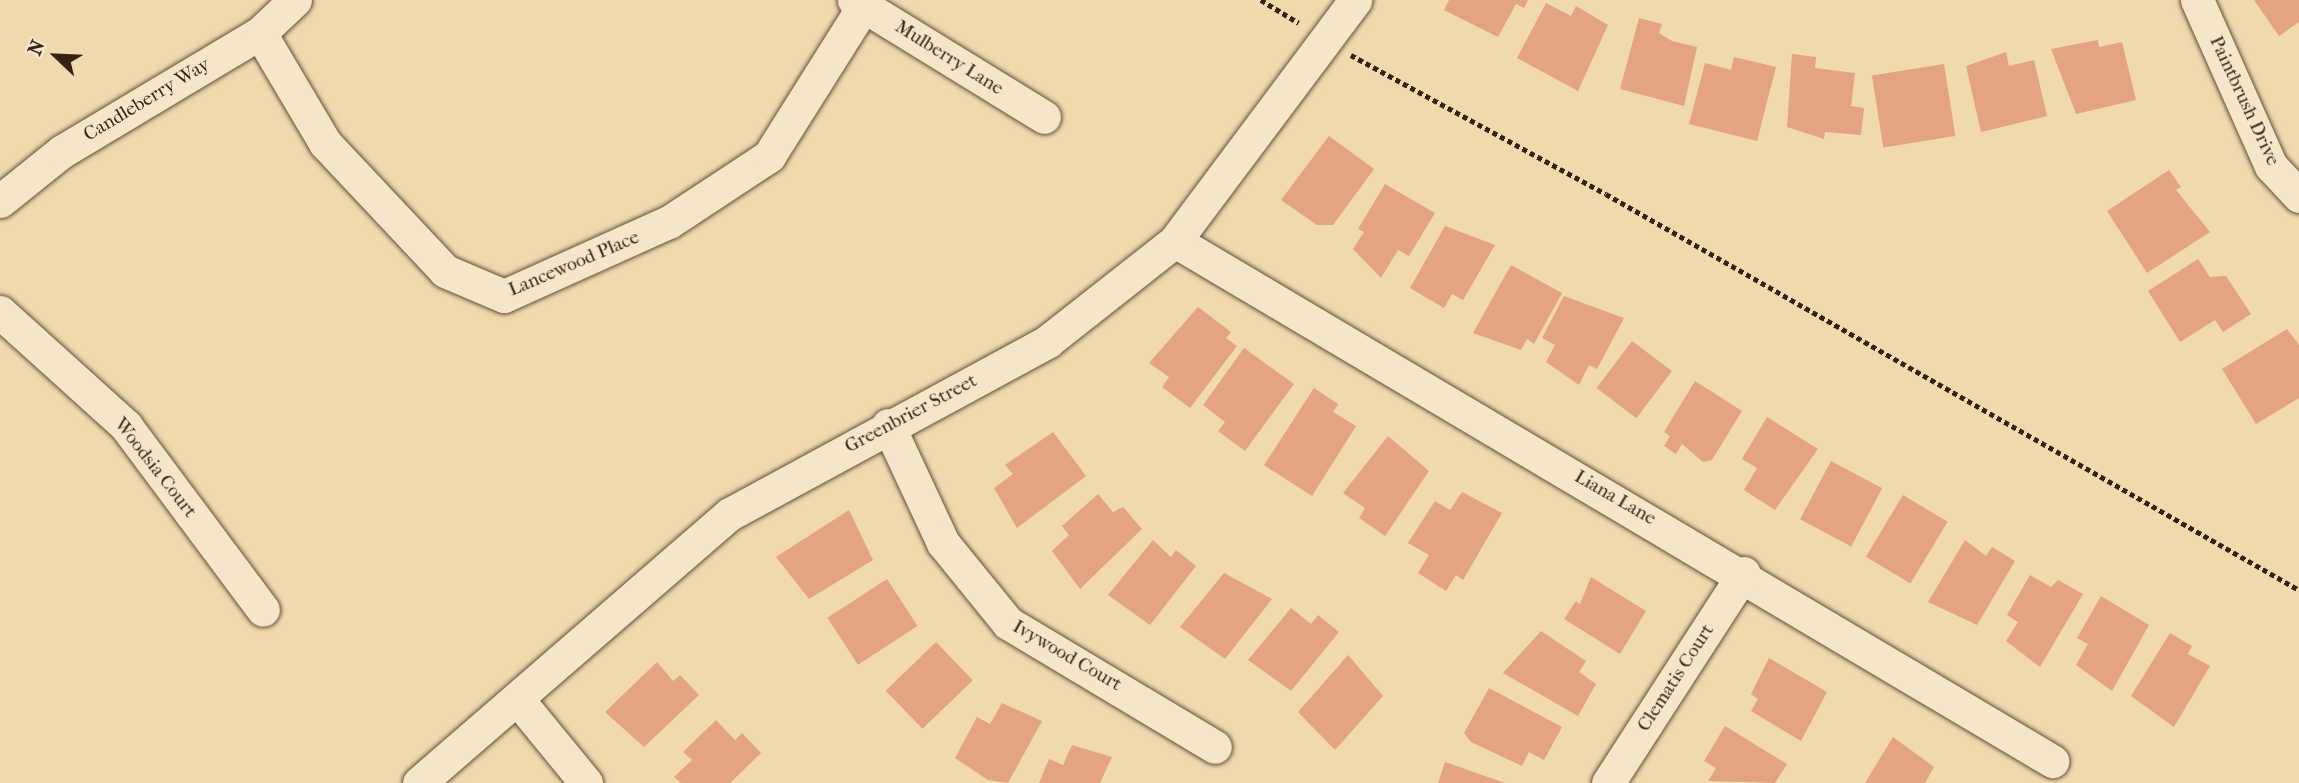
<!DOCTYPE html>
<html>
<head>
<meta charset="utf-8">
<style>
  body { margin:0 }
  #map { position:relative; width:2299px; height:783px; overflow:hidden; background:#f0d9ac; font-family:"IM FELL French Canon",serif }
  div>[style] { position:absolute }
  [style*='--x'] { left:calc(var(--x)*1px); top:calc(var(--y)*1px); width:calc(var(--w)*1px); rotate:calc(var(--a)*1deg) }
  .building>* { inset:0; background:#e4a382; transform-origin:0 0 }
  .path>* { height:4.5px; margin-top:-2.25px; transform-origin:0; background:repeating-linear-gradient(90deg,#322316 0 5px,transparent 0 8.5px) }
  .roads { filter:drop-shadow(0 0 2px #62503c) drop-shadow(0 0 2px #62503c) }
  .street>* { height:33px; margin:-16.5px; padding:0 16.5px; transform-origin:16.5px; border-radius:16.5px; background:#f5e6c9 }
  span { translate:-50% -50%; white-space:nowrap; text-align:center; line-height:1.15; -webkit-text-stroke:5px #f5e6c9; paint-order:stroke }
  .street-label { font-size:19px; color:#322316 }
  .north { position:absolute; left:21px; top:21px; width:70px; height:70px; -webkit-text-stroke:5px #f5e6c9; paint-order:stroke; rotate:293deg; font-size:19px; font-weight:700; line-height:28px; text-align:center; color:#322316 }
  .north::after { content:''; display:block; margin:auto; width:24px; height:32px; background:#322316; clip-path:polygon(50% 0,100% 100%,50% 72%,0 100%) }
</style>
</head>
<body>
<div id="map">
  <div class="building">
    <div style="clip-path:polygon(1449px 0,1528px 0,1524px 8px,1516px 4px,1498px 37px,1444px 10px)"></div>
    <div style="clip-path:polygon(2254px 0,2299px 0,2299px 22px,2279px 36px)"></div>
    <div style="clip-path:polygon(1546px 3px,1571px 16px,1576px 6px,1608px 25px,1578px 91px,1517px 58px)"></div>
    <div style="clip-path:polygon(1639px 18px,1662px 24px,1659px 33px,1672px 41px,1697px 47px,1684px 106px,1620px 89px)"></div>
    <div style="clip-path:polygon(2098px 40px,2099px 47px,2122px 42px,2136px 100px,2076px 114px,2051px 49px)"></div>
    <div style="clip-path:polygon(2006px 52px,2009px 66px,2034px 60px,2047px 116px,1981px 132px,1966px 66px)"></div>
    <div style="clip-path:polygon(1792px 54px,1816px 57px,1815px 68px,1855px 73px,1851px 106px,1864px 108px,1861px 135px,1825px 132px,1824px 139px,1787px 127px)"></div>
    <div style="clip-path:polygon(1734px 57px,1776px 67px,1757px 141px,1689px 124px,1705px 63px,1731px 70px)"></div>
    <div style="left:1944px;top:64px;width:73px;height:73px;rotate:81deg"></div>
    <div style="clip-path:polygon(1329px 136px,1374px 169px,1333px 225px,1317px 225px,1281px 200px)"></div>
    <div style="clip-path:polygon(2169px 170px,2181px 187px,2176px 190px,2210px 232px,2147px 273px,2107px 211px)"></div>
    <div style="clip-path:polygon(1385px 184px,1435px 213px,1409px 256px,1398px 250px,1381px 278px,1353px 249px,1364px 232px,1358px 229px)"></div>
    <div style="clip-path:polygon(1445px 226px,1495px 245px,1463px 300px,1452px 294px,1444px 308px,1410px 288px)"></div>
    <div style="clip-path:polygon(2198px 259px,2210px 277px,2226px 276px,2251px 314px,2223px 332px,2215px 320px,2180px 342px,2148px 291px)"></div>
    <div style="clip-path:polygon(1511px 265px,1562px 293px,1534px 344px,1527px 339px,1521px 350px,1473px 333px)"></div>
    <div style="clip-path:polygon(1564px 296px,1624px 318px,1597px 369px,1589px 365px,1579px 385px,1546px 362px,1555px 345px,1542px 338px)"></div>
    <div style="clip-path:polygon(1198px 307px,1231px 332px,1226px 338px,1237px 346px,1190px 408px,1162px 387px,1169px 377px,1149px 363px)"></div>
    <div style="clip-path:polygon(2287px 329px,2299px 345px,2299px 398px,2256px 424px,2222px 369px)"></div>
    <div style="left:1632px;top:341px;width:50px;height:59px;rotate:37deg"></div>
    <div style="clip-path:polygon(1244px 348px,1294px 384px,1245px 451px,1218px 431px,1225px 422px,1203px 405px)"></div>
    <div style="clip-path:polygon(1695px 381px,1742px 411px,1712px 460px,1703px 462px,1682px 444px,1676px 454px,1664px 446px,1670px 436px,1664px 432px)"></div>
    <div style="clip-path:polygon(1314px 388px,1338px 404px,1333px 412px,1356px 426px,1312px 496px,1264px 465px)"></div>
    <div style="clip-path:polygon(1767px 417px,1818px 449px,1775px 510px,1744px 490px,1757px 468px,1742px 459px)"></div>
    <div style="clip-path:polygon(1053px 432px,1086px 476px,1017px 528px,994px 488px,1013px 474px,1005px 465px)"></div>
    <div style="clip-path:polygon(1388px 436px,1429px 471px,1385px 536px,1359px 518px,1365px 508px,1343px 493px)"></div>
    <div style="left:1831px;top:461px;width:58px;height:66px;rotate:28deg"></div>
    <div style="clip-path:polygon(1462px 492px,1502px 513px,1463px 580px,1456px 575px,1446px 591px,1418px 573px,1429px 555px,1408px 543px,1435px 501px,1450px 510px)"></div>
    <div style="clip-path:polygon(1098px 494px,1113px 512px,1123px 507px,1142px 529px,1080px 589px,1052px 551px,1069px 535px,1062px 526px)"></div>
    <div style="left:1903px;top:495px;width:52px;height:72px;rotate:31deg"></div>
    <div style="clip-path:polygon(849px 510px,873px 560px,809px 599px,776px 557px)"></div>
    <div style="clip-path:polygon(1153px 540px,1171px 557px,1176px 550px,1196px 566px,1150px 625px,1108px 595px)"></div>
    <div style="clip-path:polygon(1965px 540px,1986px 556px,1992px 547px,2015px 561px,1977px 625px,1928px 602px)"></div>
    <div style="clip-path:polygon(1224px 573px,1272px 599px,1225px 659px,1180px 627px)"></div>
    <div style="clip-path:polygon(2030px 575px,2051px 587px,2058px 580px,2083px 594px,2040px 667px,2006px 641px,2018px 622px,2007px 615px)"></div>
    <div style="clip-path:polygon(1591px 577px,1646px 611px,1620px 654px,1564px 619px,1576px 601px,1580px 604px)"></div>
    <div style="left:887px;top:579px;width:56px;height:71px;rotate:57deg"></div>
    <div style="clip-path:polygon(2101px 596px,2149px 625px,2112px 691px,2076px 665px,2088px 644px,2077px 638px)"></div>
    <div style="clip-path:polygon(1291px 608px,1311px 624px,1318px 615px,1339px 632px,1291px 691px,1248px 660px)"></div>
    <div style="clip-path:polygon(1541px 631px,1586px 661px,1579px 672px,1596px 684px,1578px 716px,1503px 673px)"></div>
    <div style="clip-path:polygon(2170px 633px,2192px 646px,2188px 654px,2210px 666px,2174px 727px,2131px 696px)"></div>
    <div style="left:936px;top:642px;width:53px;height:70px;rotate:46deg"></div>
    <div style="clip-path:polygon(1348px 655px,1383px 696px,1335px 750px,1298px 712px)"></div>
    <div style="clip-path:polygon(1769px 658px,1827px 692px,1801px 741px,1751px 711px,1758px 699px,1751px 694px)"></div>
    <div style="clip-path:polygon(657px 662px,673px 681px,680px 675px,699px 695px,644px 747px,605px 712px)"></div>
    <div style="clip-path:polygon(1489px 688px,1562px 727px,1544px 760px,1529px 752px,1522px 766px,1471px 742px,1464px 733px)"></div>
    <div style="clip-path:polygon(1002px 703px,1042px 721px,1008px 783px,988px 780px,955px 758px,977px 717px,990px 724px)"></div>
    <div style="clip-path:polygon(716px 720px,735px 740px,742px 733px,761px 753px,730px 783px,681px 783px,674px 777px,692px 760px,683px 752px)"></div>
    <div style="clip-path:polygon(1725px 726px,1787px 764px,1775px 783px,1708px 781px,1716px 768px,1704px 761px)"></div>
    <div style="clip-path:polygon(1893px 737px,1934px 767px,1925px 783px,1865px 783px)"></div>
    <div style="clip-path:polygon(1072px 745px,1112px 757px,1100px 783px,1039px 783px,1049px 759px,1063px 765px)"></div>
    <div style="clip-path:polygon(1445px 762px,1505px 783px,1438px 783px)"></div>
  </div>
  <div class="path">
    <div style="--x:1261;--y:0;--w:44;--a:31.2"></div>
    <div style="--x:1351;--y:55;--w:290;--a:28.6"></div>
    <div style="--x:1606;--y:194;--w:798;--a:29.74"></div>
  </div>
  <div class="roads">
    <div class="street">
      <div style="--x:854;--y:0;--w:223;--a:31.6"></div>
      <div style="--x:2197;--y:0;--w:182;--a:66"></div>
      <div style="--x:2271;--y:166;--w:41;--a:47"></div>
      <div style="--x:260;--y:33;--w:128;--a:59.4"></div>
      <div style="--x:325;--y:143;--w:175;--a:46.8"></div>
      <div style="--x:445;--y:271;--w:64;--a:23"></div>
      <div style="--x:504;--y:296;--w:181;--a:-24.2"></div>
      <div style="--x:669;--y:222;--w:120;--a:-33.4"></div>
      <div style="--x:769;--y:156;--w:178;--a:-57.8"></div>
      <div style="--x:0;--y:201;--w:78;--a:-38.8"></div>
      <div style="--x:61;--y:152;--w:232;--a:-30.9"></div>
      <div style="--x:260;--y:33;--w:48;--a:-43.3"></div>
      <div style="--x:1175;--y:241;--w:1020;--a:30.66"></div>
      <div style="--x:0;--y:312;--w:170;--a:42.1"></div>
      <div style="--x:126;--y:426;--w:229;--a:53.3"></div>
      <div style="--x:888;--y:425;--w:130;--a:65"></div>
      <div style="--x:943;--y:543;--w:103;--a:50.9"></div>
      <div style="--x:1008;--y:623;--w:241;--a:30.9"></div>
      <div style="--x:519;--y:701;--w:106;--a:50.7"></div>
      <div style="--x:419;--y:783;--w:411;--a:-40.9"></div>
      <div style="--x:730;--y:514;--w:362;--a:-28.5"></div>
      <div style="--x:1048;--y:341;--w:162;--a:-38.2"></div>
      <div style="--x:1175;--y:241;--w:301;--a:-53.2"></div>
      <div style="--x:1608;--y:783;--w:250;--a:-57.1"></div>
    </div>
  </div>
  <div class="street-label">
    <span style="left:949px;top:58px;rotate:32deg">Mulberry Lane</span>
    <span style="left:147px;top:100px;rotate:-31deg">Candleberry Way</span>
    <span style="left:2244px;top:101px;rotate:65deg">Paintbrush Drive</span>
    <span style="left:574px;top:264px;rotate:-23deg">Lancewood Place</span>
    <span style="left:911px;top:414px;rotate:-28deg">Greenbrier Street</span>
    <span style="left:155px;top:468px;rotate:52deg">Woodsia Court</span>
    <span style="left:1615px;top:498px;rotate:30deg">Liana Lane</span>
    <span style="left:1067px;top:656px;rotate:30deg">Ivywood Court</span>
    <span style="left:1676px;top:678px;rotate:-57deg">Clematis Court</span>
  </div>
  <div class="north">N</div>
</div>
</body>
</html>
